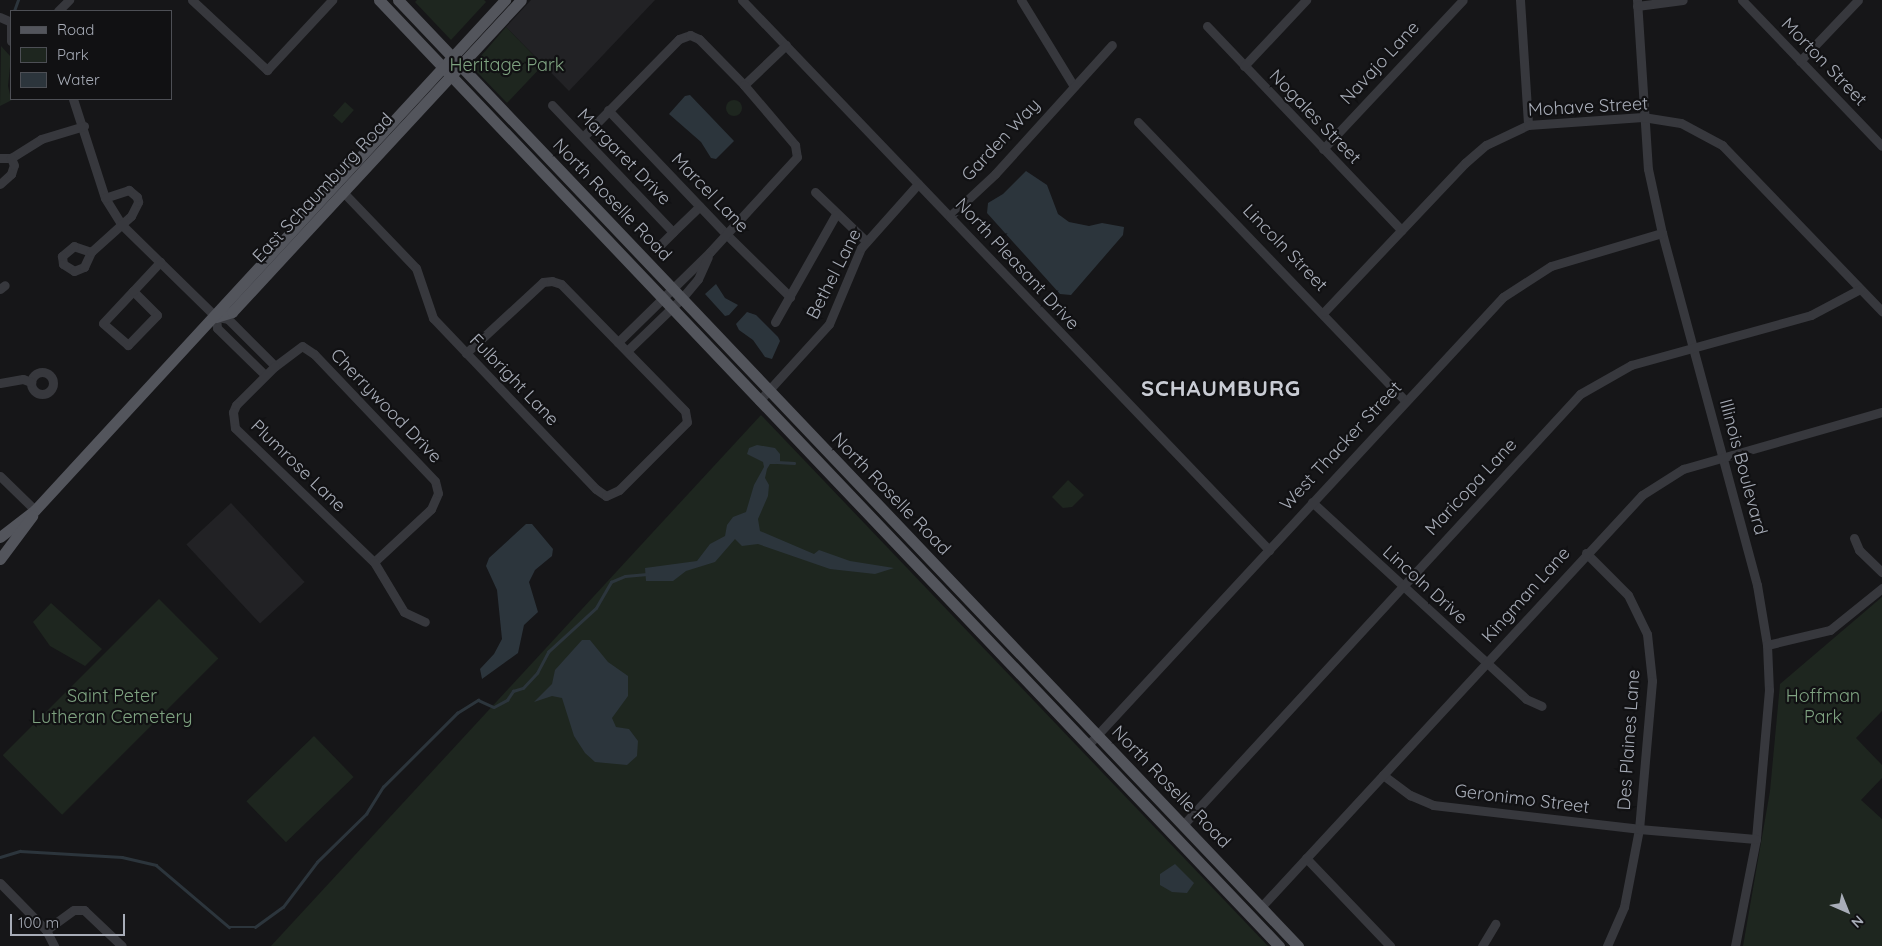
<!DOCTYPE html>
<html>
<head>
<meta charset="utf-8">
<style>
  body { margin:0 }
  #map { position:relative; width:1882px; height:946px; overflow:hidden; background:#161618; font-family:Quicksand,sans-serif }
  div>[style] { position:absolute }
  [style*='--x'] { left:calc(var(--x)*1px); top:calc(var(--y)*1px); width:calc(var(--w)*1px); rotate:calc(var(--a)*1deg) }
  .built>* { inset:0; background:#222225; transform-origin:0 0 }
  .green>* { inset:0; background:#1e261f; transform-origin:0 0 }
  .round { border-radius:50% }
  .water>* { inset:0; background:#2c353c }
  .stream>* { height:2.5px; margin:-1.25px; padding:0 1.25px; transform-origin:1.25px; border-radius:1.25px; background:#2c353c }
  .minor>* { height:9px; margin:-4.5px; padding:0 4.5px; transform-origin:4.5px; border-radius:4.5px; background:#37383d }
  .minor>.ring { margin:-4.5px; padding:0; box-sizing:content-box; background:none; border:9px solid #37383d; border-radius:50% }
  .major>* { height:11px; margin:-5.5px; padding:0 5.5px; transform-origin:5.5px; border-radius:5.5px; background:#53555c }
  span { translate:-50% -50%; white-space:nowrap; text-align:center; line-height:1.15; -webkit-text-stroke:4.5px #111113; paint-order:stroke }
  .street-label { font-size:18px; color:#a8adb8 }
  .park-label { font-size:18px; color:#7fa381 }
  .district-label { font-size:22px; color:#c9ccd4; font-weight:700; letter-spacing:1px }
  .legend { position:absolute; left:10px; top:10px; width:162px; height:90px; box-sizing:border-box; background:#111113; border:1px solid #4d4f55; margin:0; padding:6px 9px; list-style:none; font-size:15px; color:#a8adb8 }
  .legend li { display:flex; align-items:center; gap:10px; height:25px }
  .legend b { width:25px; border:1px solid #4d4f55 }
  .north { position:absolute; left:1822px; top:886px; width:50px; height:50px; -webkit-text-stroke:4px #111113; paint-order:stroke; rotate:136deg; font-size:14px; font-weight:700; line-height:20px; text-align:center; color:#a8adb8 }
  .north::after { content:''; display:block; margin:auto; width:18px; height:22px; background:#a8adb8; clip-path:polygon(50% 0,100% 100%,50% 72%,0 100%) }
  .scale { position:absolute; left:10px; top:914px; width:115px; height:22px; box-sizing:border-box; border:2px solid #a8adb8; border-top:0; padding-left:6px; font-size:15px; line-height:18px; white-space:nowrap; color:#a8adb8; -webkit-text-stroke:4px #111113; paint-order:stroke }
</style>
</head>
<body>
<div id="map">
  <div class="built">
    <div style="clip-path:polygon(531px 0,655px 0,569px 91px,506px 27px)"></div>
    <div style="left:231px;top:503px;width:108px;height:61px;rotate:47deg"></div>
  </div>
  <div class="green">
    <div style="clip-path:polygon(417px 0,484px 0,486px 2px,451px 40px,415px 2px)"></div>
    <div style="clip-path:polygon(506px 27px,543px 65px,507px 103px,476px 71px,474px 64px)"></div>
    <div style="clip-path:polygon(1px 46px,11px 57px,8px 86px,11px 99px,14px 99px,0 106px)"></div>
    <div class="round" style="left:726px;top:100px;width:16px;height:16px"></div>
    <div style="left:345px;top:102px;width:12px;height:18px;rotate:42deg"></div>
    <div style="clip-path:polygon(761px 415px,1268px 946px,271px 946px)"></div>
    <div style="clip-path:polygon(1068px 480px,1084px 495px,1072px 507px,1063px 508px,1052px 497px)"></div>
    <div style="clip-path:polygon(1882px 597px,1882px 711px,1856px 738px,1882px 765px,1882px 778px,1861px 800px,1882px 819px,1882px 946px,1743px 946px,1770px 791px,1780px 684px)"></div>
    <div style="left:159px;top:599px;width:84px;height:221px;rotate:45deg"></div>
    <div style="clip-path:polygon(51px 603px,102px 649px,85px 666px,50px 646px,33px 622px)"></div>
    <div style="left:314px;top:736px;width:57px;height:94px;rotate:46deg"></div>
  </div>
  <div class="water">
    <div style="clip-path:polygon(690px 95px,734px 141px,716px 159px,711px 158px,701px 142px,669px 114px,685px 96px)"></div>
    <div style="clip-path:polygon(1026px 171px,1047px 185px,1058px 214px,1069px 222px,1089px 226px,1102px 223px,1124px 227px,1123px 235px,1071px 295px,1060px 294px,987px 213px,988px 203px,1003px 194px)"></div>
    <div style="clip-path:polygon(716px 284px,725px 298px,738px 305px,729px 315px,725px 316px,705px 294px)"></div>
    <div style="clip-path:polygon(747px 312px,756px 315px,778px 337px,780px 341px,772px 359px,765px 357px,753px 340px,739px 330px,736px 324px)"></div>
    <div style="clip-path:polygon(757px 445px,775px 448px,780px 454px,780px 464px,770px 464px,767px 469px,765px 478px,769px 485px,768px 496px,758px 519px,760px 531px,814px 554px,819px 550px,850px 561px,894px 568px,875px 574px,830px 569px,758px 544px,742px 546px,735px 539px,715px 562px,686px 571px,673px 581px,646px 581px,645px 568px,697px 561px,710px 544px,725px 536px,727px 525px,733px 517px,746px 512px,754px 485px,764px 467px,763px 462px,747px 454px,749px 448px)"></div>
    <div style="clip-path:polygon(526px 524px,532px 524px,553px 549px,552px 556px,535px 570px,529px 582px,538px 612px,524px 625px,518px 653px,482px 679px,480px 669px,494px 654px,502px 639px,497px 590px,486px 566px,489px 558px)"></div>
    <div style="clip-path:polygon(582px 640px,590px 640px,608px 662px,628px 676px,628px 696px,612px 718px,616px 727px,629px 729px,638px 741px,637px 756px,627px 765px,595px 762px,585px 753px,574px 736px,562px 698px,552px 696px,534px 702px,552px 684px,555px 670px)"></div>
    <div style="clip-path:polygon(1175px 864px,1194px 883px,1187px 893px,1172px 892px,1160px 885px,1160px 874px)"></div>
  </div>
  <div class="stream">
    <div style="--x:14;--y:11;--w:12;--a:-70"></div>
    <div style="--x:777;--y:462;--w:17;--a:3"></div>
    <div style="--x:0;--y:857;--w:21;--a:-17"></div>
    <div style="--x:20;--y:851;--w:102;--a:3.4"></div>
    <div style="--x:122;--y:857;--w:35;--a:13"></div>
    <div style="--x:156;--y:865;--w:96;--a:40.3"></div>
    <div style="--x:229;--y:927;--w:26;--a:0"></div>
    <div style="--x:255;--y:927;--w:34;--a:-36"></div>
    <div style="--x:283;--y:907;--w:56;--a:-52.9"></div>
    <div style="--x:317;--y:862;--w:69;--a:-44.4"></div>
    <div style="--x:366;--y:814;--w:32;--a:-58"></div>
    <div style="--x:383;--y:787;--w:105;--a:-45"></div>
    <div style="--x:457;--y:713;--w:25;--a:-32"></div>
    <div style="--x:478;--y:700;--w:17;--a:24"></div>
    <div style="--x:494;--y:707;--w:15;--a:-28"></div>
    <div style="--x:507;--y:700;--w:11;--a:-56"></div>
    <div style="--x:513;--y:691;--w:10;--a:-17"></div>
    <div style="--x:523;--y:688;--w:21;--a:-47"></div>
    <div style="--x:537;--y:673;--w:24;--a:-62"></div>
    <div style="--x:548;--y:652;--w:65;--a:-42.5"></div>
    <div style="--x:596;--y:608;--w:30;--a:-60"></div>
    <div style="--x:611;--y:582;--w:15;--a:-23"></div>
    <div style="--x:625;--y:576;--w:22;--a:-5"></div>
  </div>
  <div class="minor">
    <div style="--x:192;--y:0;--w:103;--a:43"></div>
    <div style="--x:267;--y:70;--w:96;--a:-47.1"></div>
    <div style="--x:742;--y:0;--w:762;--a:46.22"></div>
    <div style="--x:1021;--y:0;--w:100;--a:58.5"></div>
    <div style="--x:1520;--y:0;--w:125;--a:86.3"></div>
    <div style="--x:1637;--y:0;--w:169;--a:86.3"></div>
    <div style="--x:1648;--y:169;--w:66;--a:77.7"></div>
    <div style="--x:1662;--y:233;--w:365;--a:74.9"></div>
    <div style="--x:1757;--y:585;--w:61;--a:80.5"></div>
    <div style="--x:1767;--y:645;--w:45;--a:87.5"></div>
    <div style="--x:1769;--y:690;--w:150;--a:95"></div>
    <div style="--x:1756;--y:839;--w:109;--a:101.1"></div>
    <div style="--x:1742;--y:0;--w:202;--a:46.2"></div>
    <div style="--x:1637;--y:6;--w:46;--a:-7.4"></div>
    <div style="--x:58;--y:11;--w:16;--a:-45"></div>
    <div style="--x:0;--y:17;--w:12;--a:24"></div>
    <div style="--x:11;--y:22;--w:19;--a:90"></div>
    <div style="--x:1207;--y:26;--w:282;--a:46.4"></div>
    <div style="--x:1800;--y:61;--w:84;--a:-46.4"></div>
    <div style="--x:1244;--y:66;--w:91;--a:-46.8"></div>
    <div style="--x:744;--y:85;--w:58;--a:-43.6"></div>
    <div style="--x:73;--y:99;--w:104;--a:72.1"></div>
    <div style="--x:105;--y:198;--w:31;--a:58"></div>
    <div style="--x:121;--y:224;--w:133;--a:44.4"></div>
    <div style="--x:216;--y:317;--w:12;--a:9"></div>
    <div style="--x:228;--y:319;--w:66;--a:45"></div>
    <div style="--x:552;--y:105;--w:175;--a:46.4"></div>
    <div style="--x:673;--y:232;--w:37;--a:-44"></div>
    <div style="--x:608;--y:110;--w:171;--a:46.4"></div>
    <div style="--x:726;--y:234;--w:90;--a:44.5"></div>
    <div style="--x:1138;--y:122;--w:385;--a:46.2"></div>
    <div style="--x:583;--y:137;--w:137;--a:-45.6"></div>
    <div style="--x:679;--y:39;--w:12;--a:-20"></div>
    <div style="--x:690;--y:35;--w:10;--a:24"></div>
    <div style="--x:699;--y:39;--w:64;--a:45.6"></div>
    <div style="--x:744;--y:85;--w:79;--a:49.6"></div>
    <div style="--x:795;--y:145;--w:12;--a:81"></div>
    <div style="--x:797;--y:157;--w:129;--a:132.5"></div>
    <div style="--x:710;--y:252;--w:129;--a:135.6"></div>
    <div style="--x:1323;--y:149;--w:204;--a:-46.8"></div>
    <div style="--x:0;--y:158;--w:11;--a:0"></div>
    <div style="--x:11;--y:158;--w:36;--a:-32"></div>
    <div style="--x:41;--y:139;--w:45;--a:-16.8"></div>
    <div style="--x:0;--y:184;--w:15;--a:-42"></div>
    <div style="--x:11;--y:174;--w:9;--a:-72"></div>
    <div style="--x:14;--y:165;--w:8;--a:-113"></div>
    <div style="--x:343;--y:192;--w:105;--a:46.2"></div>
    <div style="--x:416;--y:268;--w:53;--a:71.2"></div>
    <div style="--x:433;--y:318;--w:236;--a:46.4"></div>
    <div style="--x:596;--y:489;--w:12;--a:35"></div>
    <div style="--x:606;--y:496;--w:14;--a:-25"></div>
    <div style="--x:619;--y:490;--w:96;--a:-45"></div>
    <div style="--x:687;--y:422;--w:11;--a:-100"></div>
    <div style="--x:685;--y:411;--w:177;--a:-134.3"></div>
    <div style="--x:561;--y:284;--w:9;--a:-162"></div>
    <div style="--x:552;--y:281;--w:9;--a:174"></div>
    <div style="--x:543;--y:282;--w:105;--a:137.3"></div>
    <div style="--x:815;--y:192;--w:71;--a:43.9"></div>
    <div style="--x:950;--y:216;--w:62;--a:-43"></div>
    <div style="--x:995;--y:174;--w:174;--a:-47.8"></div>
    <div style="--x:657;--y:248;--w:23;--a:-45"></div>
    <div style="--x:91;--y:252;--w:18;--a:-161"></div>
    <div style="--x:74;--y:246;--w:16;--a:140"></div>
    <div style="--x:62;--y:256;--w:8;--a:83"></div>
    <div style="--x:63;--y:264;--w:13;--a:32"></div>
    <div style="--x:74;--y:271;--w:11;--a:-22"></div>
    <div style="--x:84;--y:267;--w:17;--a:-65"></div>
    <div style="--x:91;--y:252;--w:54;--a:-42"></div>
    <div style="--x:131;--y:216;--w:16;--a:-63"></div>
    <div style="--x:138;--y:202;--w:5;--a:-101"></div>
    <div style="--x:137;--y:197;--w:11;--a:-139"></div>
    <div style="--x:129;--y:190;--w:25;--a:162"></div>
    <div style="--x:0;--y:289;--w:6;--a:-39"></div>
    <div style="--x:133;--y:291;--w:34;--a:45"></div>
    <div style="--x:157;--y:315;--w:42;--a:134"></div>
    <div style="--x:128;--y:345;--w:33;--a:-139"></div>
    <div style="--x:103;--y:323;--w:44;--a:-46.8"></div>
    <div style="--x:133;--y:291;--w:40;--a:-47"></div>
    <div style="--x:1324;--y:312;--w:205;--a:-46.6"></div>
    <div style="--x:1465;--y:163;--w:28;--a:-41"></div>
    <div style="--x:1486;--y:145;--w:47;--a:-25.5"></div>
    <div style="--x:1528;--y:125;--w:115;--a:-4"></div>
    <div style="--x:1643;--y:117;--w:38;--a:9"></div>
    <div style="--x:1681;--y:123;--w:47;--a:28.2"></div>
    <div style="--x:1722;--y:145;--w:231;--a:46.1"></div>
    <div style="--x:216;--y:317;--w:11;--a:85"></div>
    <div style="--x:217;--y:328;--w:67;--a:44.4"></div>
    <div style="--x:775;--y:322;--w:124;--a:-60.5"></div>
    <div style="--x:627;--y:351;--w:76;--a:-43.9"></div>
    <div style="--x:682;--y:298;--w:25;--a:-50"></div>
    <div style="--x:698;--y:279;--w:24;--a:-66"></div>
    <div class="ring" style="left:31px;top:372px;width:13px;height:13px"></div>
    <div style="--x:0;--y:383;--w:23;--a:-10"></div>
    <div style="--x:23;--y:379;--w:9;--a:21"></div>
    <div style="--x:759;--y:401;--w:104;--a:-47.7"></div>
    <div style="--x:829;--y:324;--w:82;--a:-67.2"></div>
    <div style="--x:861;--y:248;--w:86;--a:-48.3"></div>
    <div style="--x:0;--y:476;--w:49;--a:44.2"></div>
    <div style="--x:1312;--y:502;--w:291;--a:42.6"></div>
    <div style="--x:1526;--y:699;--w:17;--a:24"></div>
    <div style="--x:1854;--y:538;--w:13;--a:67"></div>
    <div style="--x:1859;--y:550;--w:32;--a:44"></div>
    <div style="--x:1586;--y:553;--w:59;--a:45"></div>
    <div style="--x:1628;--y:595;--w:43;--a:64"></div>
    <div style="--x:1647;--y:634;--w:47;--a:83.9"></div>
    <div style="--x:1652;--y:681;--w:149;--a:95"></div>
    <div style="--x:1639;--y:829;--w:79;--a:100.9"></div>
    <div style="--x:1624;--y:907;--w:43;--a:113.6"></div>
    <div style="--x:374;--y:562;--w:78;--a:-42.9"></div>
    <div style="--x:431;--y:509;--w:17;--a:-66"></div>
    <div style="--x:438;--y:493;--w:12;--a:-104"></div>
    <div style="--x:435;--y:481;--w:175;--a:-133.6"></div>
    <div style="--x:314;--y:354;--w:14;--a:-146"></div>
    <div style="--x:302;--y:346;--w:34;--a:143"></div>
    <div style="--x:275;--y:366;--w:55;--a:135"></div>
    <div style="--x:236;--y:405;--w:8;--a:113"></div>
    <div style="--x:233;--y:412;--w:16;--a:83"></div>
    <div style="--x:235;--y:428;--w:193;--a:44"></div>
    <div style="--x:374;--y:562;--w:58;--a:59"></div>
    <div style="--x:404;--y:612;--w:23;--a:25"></div>
    <div style="--x:1767;--y:645;--w:65;--a:-13.4"></div>
    <div style="--x:1830;--y:630;--w:67;--a:-38.9"></div>
    <div style="--x:1088;--y:745;--w:611;--a:-47.19"></div>
    <div style="--x:1503;--y:297;--w:57;--a:-32.9"></div>
    <div style="--x:1551;--y:266;--w:116;--a:-16.6"></div>
    <div style="--x:1383;--y:775;--w:34;--a:37"></div>
    <div style="--x:1410;--y:795;--w:25;--a:23"></div>
    <div style="--x:1433;--y:805;--w:207;--a:6.6"></div>
    <div style="--x:1639;--y:829;--w:117;--a:4.9"></div>
    <div style="--x:1183;--y:825;--w:586;--a:-47.35"></div>
    <div style="--x:1580;--y:394;--w:59;--a:-29.6"></div>
    <div style="--x:1631;--y:365;--w:187;--a:-15.5"></div>
    <div style="--x:1811;--y:315;--w:55;--a:-28"></div>
    <div style="--x:1306;--y:858;--w:122;--a:46.3"></div>
    <div style="--x:0;--y:883;--w:66;--a:45.6"></div>
    <div style="--x:46;--y:930;--w:18;--a:63"></div>
    <div style="--x:1261;--y:907;--w:561;--a:-47.24"></div>
    <div style="--x:1642;--y:495;--w:49;--a:-32.4"></div>
    <div style="--x:1683;--y:469;--w:207;--a:-16"></div>
    <div style="--x:46;--y:930;--w:34;--a:-36"></div>
    <div style="--x:74;--y:910;--w:10;--a:0"></div>
    <div style="--x:84;--y:910;--w:52;--a:43.5"></div>
    <div style="--x:1482;--y:946;--w:26;--a:-59"></div>
  </div>
  <div class="major">
    <div style="--x:379;--y:0;--w:1306;--a:46.43"></div>
    <div style="--x:398;--y:0;--w:1306;--a:46.43"></div>
    <div style="--x:216;--y:317;--w:17;--a:-17"></div>
    <div style="--x:232;--y:312;--w:425;--a:-47.2"></div>
    <div style="--x:0;--y:537;--w:44;--a:-37.6"></div>
    <div style="--x:35;--y:510;--w:694;--a:-47.34"></div>
    <div style="--x:0;--y:559;--w:54;--a:-53.3"></div>
  </div>
  <div class="street-label">
    <span style="left:1824px;top:62px;rotate:46deg">Morton Street</span>
    <span style="left:1380px;top:63px;rotate:-47deg">Navajo Lane</span>
    <span style="left:1588px;top:107px;rotate:-3deg">Mohave Street</span>
    <span style="left:1315px;top:117px;rotate:46deg">Nogales Street</span>
    <span style="left:1001px;top:140px;rotate:-47deg">Garden Way</span>
    <span style="left:624px;top:157px;rotate:46deg">Margaret Drive</span>
    <span style="left:323px;top:188px;rotate:-47deg">East Schaumburg Road</span>
    <span style="left:710px;top:193px;rotate:46deg">Marcel Lane</span>
    <span style="left:612px;top:200px;rotate:46deg">North Roselle Road</span>
    <span style="left:1285px;top:248px;rotate:46deg">Lincoln Street</span>
    <span style="left:1017px;top:264px;rotate:47deg">North Pleasant Drive</span>
    <span style="left:834px;top:274px;rotate:-63deg">Bethel Lane</span>
    <span style="left:514px;top:380px;rotate:46deg">Fulbright Lane</span>
    <span style="left:386px;top:406px;rotate:46deg">Cherrywood Drive</span>
    <span style="left:1341px;top:446px;rotate:-47deg">West Thacker Street</span>
    <span style="left:298px;top:466px;rotate:44deg">Plumrose Lane</span>
    <span style="left:1743px;top:467px;rotate:75deg">Illinois Boulevard</span>
    <span style="left:1471px;top:487px;rotate:-47deg">Maricopa Lane</span>
    <span style="left:891px;top:494px;rotate:46deg">North Roselle Road</span>
    <span style="left:1425px;top:585px;rotate:42deg">Lincoln Drive</span>
    <span style="left:1526px;top:595px;rotate:-48deg">Kingman Lane</span>
    <span style="left:1629px;top:740px;rotate:-86deg">Des Plaines Lane</span>
    <span style="left:1171px;top:787px;rotate:46deg">North Roselle Road</span>
    <span style="left:1522px;top:799px;rotate:7deg">Geronimo Street</span>
  </div>
  <div class="park-label">
    <span style="left:507px;top:65px">Heritage Park</span>
    <span style="left:112px;top:707px">Saint Peter<br>Lutheran Cemetery</span>
    <span style="left:1823px;top:707px">Hoffman<br>Park</span>
  </div>
  <div class="district-label">
    <span style="left:1221px;top:389px">SCHAUMBURG</span>
  </div>
  <ul class="legend">
  <li><b style="height:6px;background:#53555c"></b>Road</li>
  <li><b style="height:14px;background:#1e261f"></b>Park</li>
  <li><b style="height:14px;background:#2c353c"></b>Water</li>
  </ul>
  <div class="north">N</div>
  <div class="scale">100 m</div>
</div>
</body>
</html>
